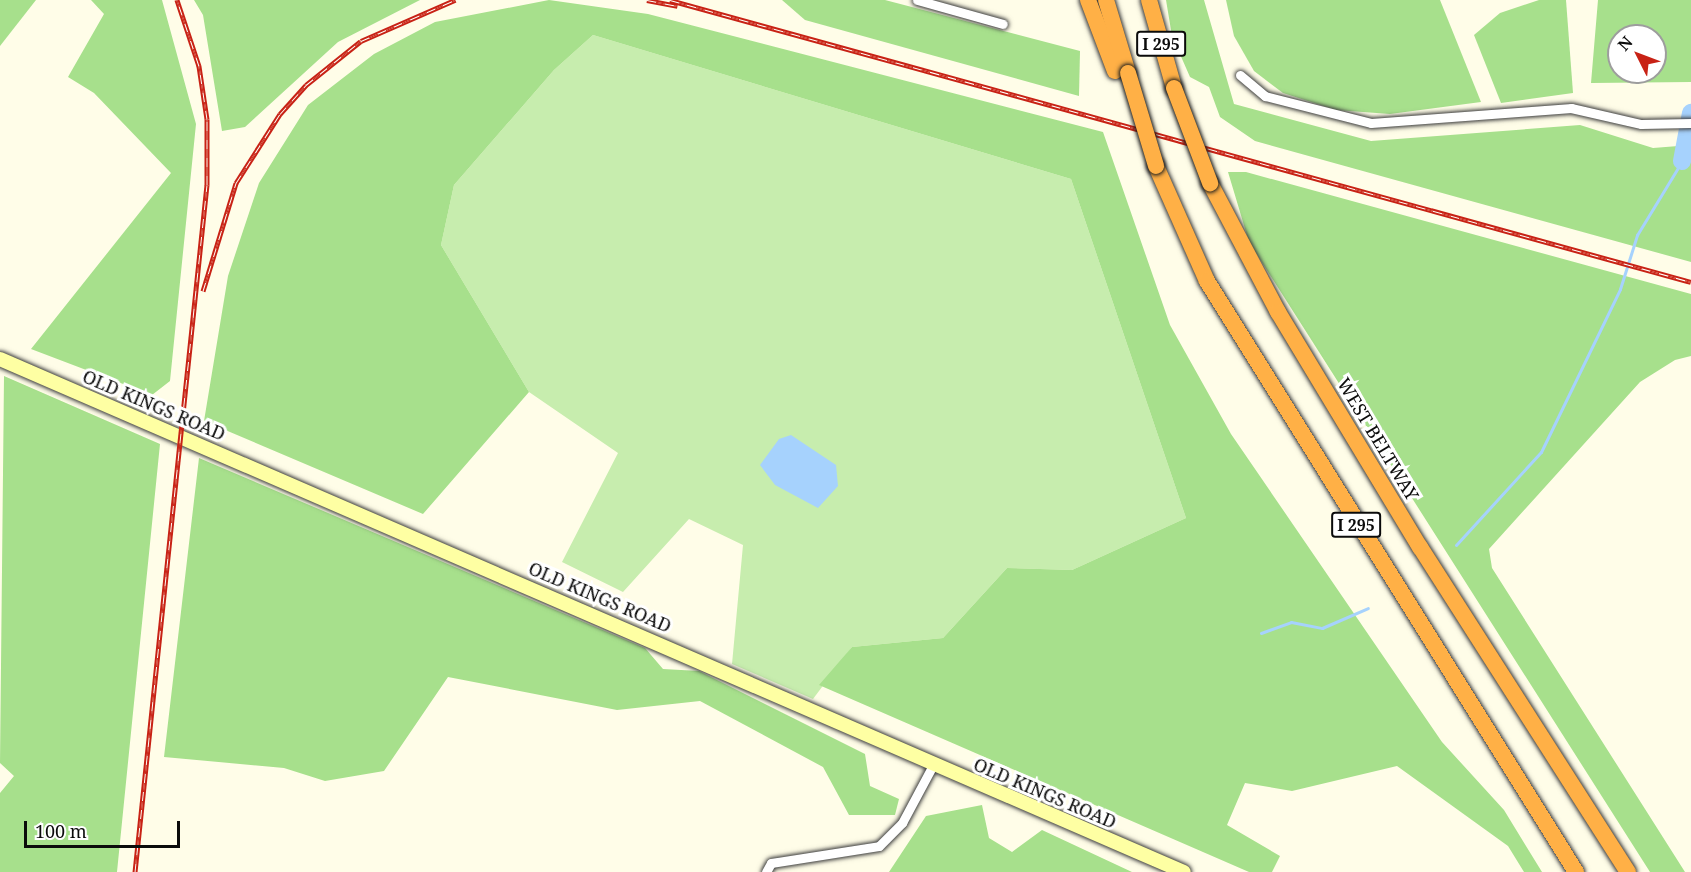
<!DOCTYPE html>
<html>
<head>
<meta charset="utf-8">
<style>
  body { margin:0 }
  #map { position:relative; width:1691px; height:872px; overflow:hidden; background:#fffde8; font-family:"Noto Serif",serif }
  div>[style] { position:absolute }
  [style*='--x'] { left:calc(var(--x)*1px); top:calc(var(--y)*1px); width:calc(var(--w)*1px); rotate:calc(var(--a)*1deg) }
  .green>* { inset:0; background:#c7edae }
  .forest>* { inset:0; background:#a7e08c }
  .water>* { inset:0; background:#a6d2fd }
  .stream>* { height:3px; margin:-1.5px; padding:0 1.5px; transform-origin:1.5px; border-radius:1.5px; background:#a6d2fd }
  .river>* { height:18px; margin:-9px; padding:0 9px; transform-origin:9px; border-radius:9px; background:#a6d2fd }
  .roads { filter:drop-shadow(0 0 2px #3e3e3e) drop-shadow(0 0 2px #3e3e3e) }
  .street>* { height:9px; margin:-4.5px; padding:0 4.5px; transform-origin:4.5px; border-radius:4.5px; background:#fff }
  .secondary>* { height:14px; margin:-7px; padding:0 7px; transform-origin:7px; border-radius:7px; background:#feffa3 }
  .highway>* { height:16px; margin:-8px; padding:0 8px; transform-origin:8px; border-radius:8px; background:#ffb046 }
  .rail>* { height:5px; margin-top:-2.5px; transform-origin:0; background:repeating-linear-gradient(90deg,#fff 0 9px,#c82215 0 18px); box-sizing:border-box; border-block:2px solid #c82215 }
  .bridges { filter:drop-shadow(0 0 2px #1c1c1c) drop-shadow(0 0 2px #1c1c1c) }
  .highway-bridge>* { height:16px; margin:-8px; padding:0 8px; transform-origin:8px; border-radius:8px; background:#ffb046 }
  span { translate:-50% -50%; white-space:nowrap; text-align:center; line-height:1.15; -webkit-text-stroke:6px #fff; paint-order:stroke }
  .shield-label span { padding:2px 4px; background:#fff; border:2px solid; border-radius:4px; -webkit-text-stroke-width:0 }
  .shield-label { font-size:16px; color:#0b0b0b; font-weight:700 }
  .street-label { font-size:18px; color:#0b0b0b }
  .north { position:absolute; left:1607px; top:24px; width:60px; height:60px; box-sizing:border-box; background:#fff; border:2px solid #9d9d9d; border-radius:50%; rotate:312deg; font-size:16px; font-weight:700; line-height:24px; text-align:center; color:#0b0b0b }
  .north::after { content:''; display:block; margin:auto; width:21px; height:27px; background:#c82215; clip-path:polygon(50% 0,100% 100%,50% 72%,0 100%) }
  .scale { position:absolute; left:24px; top:821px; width:156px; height:27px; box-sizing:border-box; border:3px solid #0b0b0b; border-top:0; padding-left:8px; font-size:18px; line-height:21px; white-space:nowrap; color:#0b0b0b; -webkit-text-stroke:4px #fff; paint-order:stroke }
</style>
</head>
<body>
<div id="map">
  <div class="green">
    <div style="clip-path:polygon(593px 35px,1071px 179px,1186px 518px,1072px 570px,1007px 568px,943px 638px,852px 647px,813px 699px,732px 664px,743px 545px,689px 519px,623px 592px,562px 562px,618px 453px,529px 392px,441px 245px,454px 185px,554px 70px)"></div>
  </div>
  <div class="forest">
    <div style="clip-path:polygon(0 0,36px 0,0 46px)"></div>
    <div style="clip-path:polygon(91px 0,162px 0,196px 124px,170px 381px,152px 395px,31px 349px,171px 173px,94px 93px,68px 77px,104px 14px)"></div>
    <div style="clip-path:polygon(194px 0,420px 0,338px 42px,245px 127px,222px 131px,203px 15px)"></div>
    <div style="clip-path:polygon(549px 0,648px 14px,1103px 132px,1170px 325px,1231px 434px,1442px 742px,1504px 810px,1542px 872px,1524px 872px,1508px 846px,1397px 766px,1292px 791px,1245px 783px,1227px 825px,1280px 856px,1272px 872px,1249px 872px,819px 685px,852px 647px,943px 638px,1007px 568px,1072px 570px,1186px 518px,1071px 179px,593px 35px,554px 70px,454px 185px,441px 245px,529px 392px,423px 514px,204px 421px,228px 276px,259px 183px,308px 105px,374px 54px,435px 22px)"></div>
    <div style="clip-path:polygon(782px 0,885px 0,1080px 51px,1079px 96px,805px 20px)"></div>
    <div style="clip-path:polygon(1166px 0,1204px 0,1234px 104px,1371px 141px,1580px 125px,1653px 148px,1691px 145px,1691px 262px,1255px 141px,1220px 117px,1209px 87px,1190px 77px,1172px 36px)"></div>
    <div style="clip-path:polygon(1226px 0,1440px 0,1481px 102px,1390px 114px,1336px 110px,1283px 93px,1254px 71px,1234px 36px)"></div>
    <div style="clip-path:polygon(1539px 0,1566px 0,1573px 93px,1501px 103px,1474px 35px,1500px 13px)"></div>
    <div style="clip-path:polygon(evenodd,1598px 0,1691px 0,1691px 82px,1591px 83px,1598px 0,1619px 36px,1655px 36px,1655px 72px,1619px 72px,1619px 36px)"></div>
    <div style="clip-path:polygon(1228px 172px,1246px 172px,1691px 294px,1691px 356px,1675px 360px,1640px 382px,1489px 549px,1492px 568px,1685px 872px,1650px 872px,1249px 242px)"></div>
    <div style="clip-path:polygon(4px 376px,160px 444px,117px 872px,0 872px,0 793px,14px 776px,0 763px)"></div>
    <div style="clip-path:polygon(199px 458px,645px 648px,663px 669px,699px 671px,865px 754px,870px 786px,899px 799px,895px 815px,849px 815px,823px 767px,700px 701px,617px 710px,448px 677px,384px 771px,325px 781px,284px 768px,164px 757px)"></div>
    <div style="clip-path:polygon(982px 805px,989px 838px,1012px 852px,1042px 830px,1132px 872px,889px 872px,926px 816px)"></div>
  </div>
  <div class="water">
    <div style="clip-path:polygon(791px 435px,836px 465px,838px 486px,818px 508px,775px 485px,760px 465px,779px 439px)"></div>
  </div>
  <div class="stream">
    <div style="--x:1456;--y:545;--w:126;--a:-47.6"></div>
    <div style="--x:1541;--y:452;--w:181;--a:-64.1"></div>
    <div style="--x:1620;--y:289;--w:57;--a:-72.5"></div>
    <div style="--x:1637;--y:235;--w:87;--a:-58.7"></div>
    <div style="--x:1261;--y:633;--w:32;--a:-20"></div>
    <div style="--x:1291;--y:622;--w:32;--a:11"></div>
    <div style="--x:1322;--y:628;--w:50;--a:-23.5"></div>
  </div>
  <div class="river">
    <div style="--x:1682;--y:161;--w:49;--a:-79.4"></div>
  </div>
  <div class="roads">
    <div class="street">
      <div style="--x:917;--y:0;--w:89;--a:15.6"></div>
      <div style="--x:1240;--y:75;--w:33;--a:40"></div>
      <div style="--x:1265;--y:96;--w:109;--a:14.3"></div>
      <div style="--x:1371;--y:123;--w:201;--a:-4.3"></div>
      <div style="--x:1571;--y:108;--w:72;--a:12.9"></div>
      <div style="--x:1641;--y:124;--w:50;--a:-1.1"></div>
      <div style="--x:766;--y:872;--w:10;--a:-61"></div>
      <div style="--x:771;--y:863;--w:109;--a:-8.9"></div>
      <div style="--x:879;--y:846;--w:33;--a:-45"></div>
      <div style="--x:902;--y:823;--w:66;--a:-61.9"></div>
    </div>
    <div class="secondary">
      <div style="--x:0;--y:359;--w:1290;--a:23.43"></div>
    </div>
    <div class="highway">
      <div style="--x:1088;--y:0;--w:76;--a:69.2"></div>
      <div style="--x:1106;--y:0;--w:76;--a:73.2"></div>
      <div style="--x:1149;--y:0;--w:91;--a:74.1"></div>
      <div style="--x:1156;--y:166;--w:126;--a:66.1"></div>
      <div style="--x:1207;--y:281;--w:697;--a:58.02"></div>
      <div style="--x:1210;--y:183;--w:146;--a:62.2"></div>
      <div style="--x:1278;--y:312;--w:275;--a:58.9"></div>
      <div style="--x:1420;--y:547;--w:386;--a:57.4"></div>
    </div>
  </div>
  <div class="rail">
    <div style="--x:647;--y:0;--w:31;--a:11"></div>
    <div style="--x:670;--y:0;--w:1059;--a:15.44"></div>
    <div style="--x:203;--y:291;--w:113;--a:-73"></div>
    <div style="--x:236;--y:183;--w:82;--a:-57.5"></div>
    <div style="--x:280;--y:114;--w:39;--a:-48"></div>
    <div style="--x:306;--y:85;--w:70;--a:-38.7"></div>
    <div style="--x:361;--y:41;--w:103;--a:-23.6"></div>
    <div style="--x:135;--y:872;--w:691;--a:-84.02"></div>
    <div style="--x:207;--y:185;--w:66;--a:-90"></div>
    <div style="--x:207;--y:119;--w:54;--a:-98.6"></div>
    <div style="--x:199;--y:66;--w:70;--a:-108.4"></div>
  </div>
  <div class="bridges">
    <div class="highway-bridge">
      <div style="--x:1128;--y:73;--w:97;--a:73.2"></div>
      <div style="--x:1174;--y:88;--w:102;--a:69.2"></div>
    </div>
  </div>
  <div class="shield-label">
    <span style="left:1161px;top:44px">I 295</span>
    <span style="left:1356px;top:525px">I 295</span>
  </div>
  <div class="street-label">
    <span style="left:154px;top:405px;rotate:23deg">OLD KINGS ROAD</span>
    <span style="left:1378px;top:439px;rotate:59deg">WEST BELTWAY</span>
    <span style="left:600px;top:597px;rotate:23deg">OLD KINGS ROAD</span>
    <span style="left:1045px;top:793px;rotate:23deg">OLD KINGS ROAD</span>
  </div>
  <div class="north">N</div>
  <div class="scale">100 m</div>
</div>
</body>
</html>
